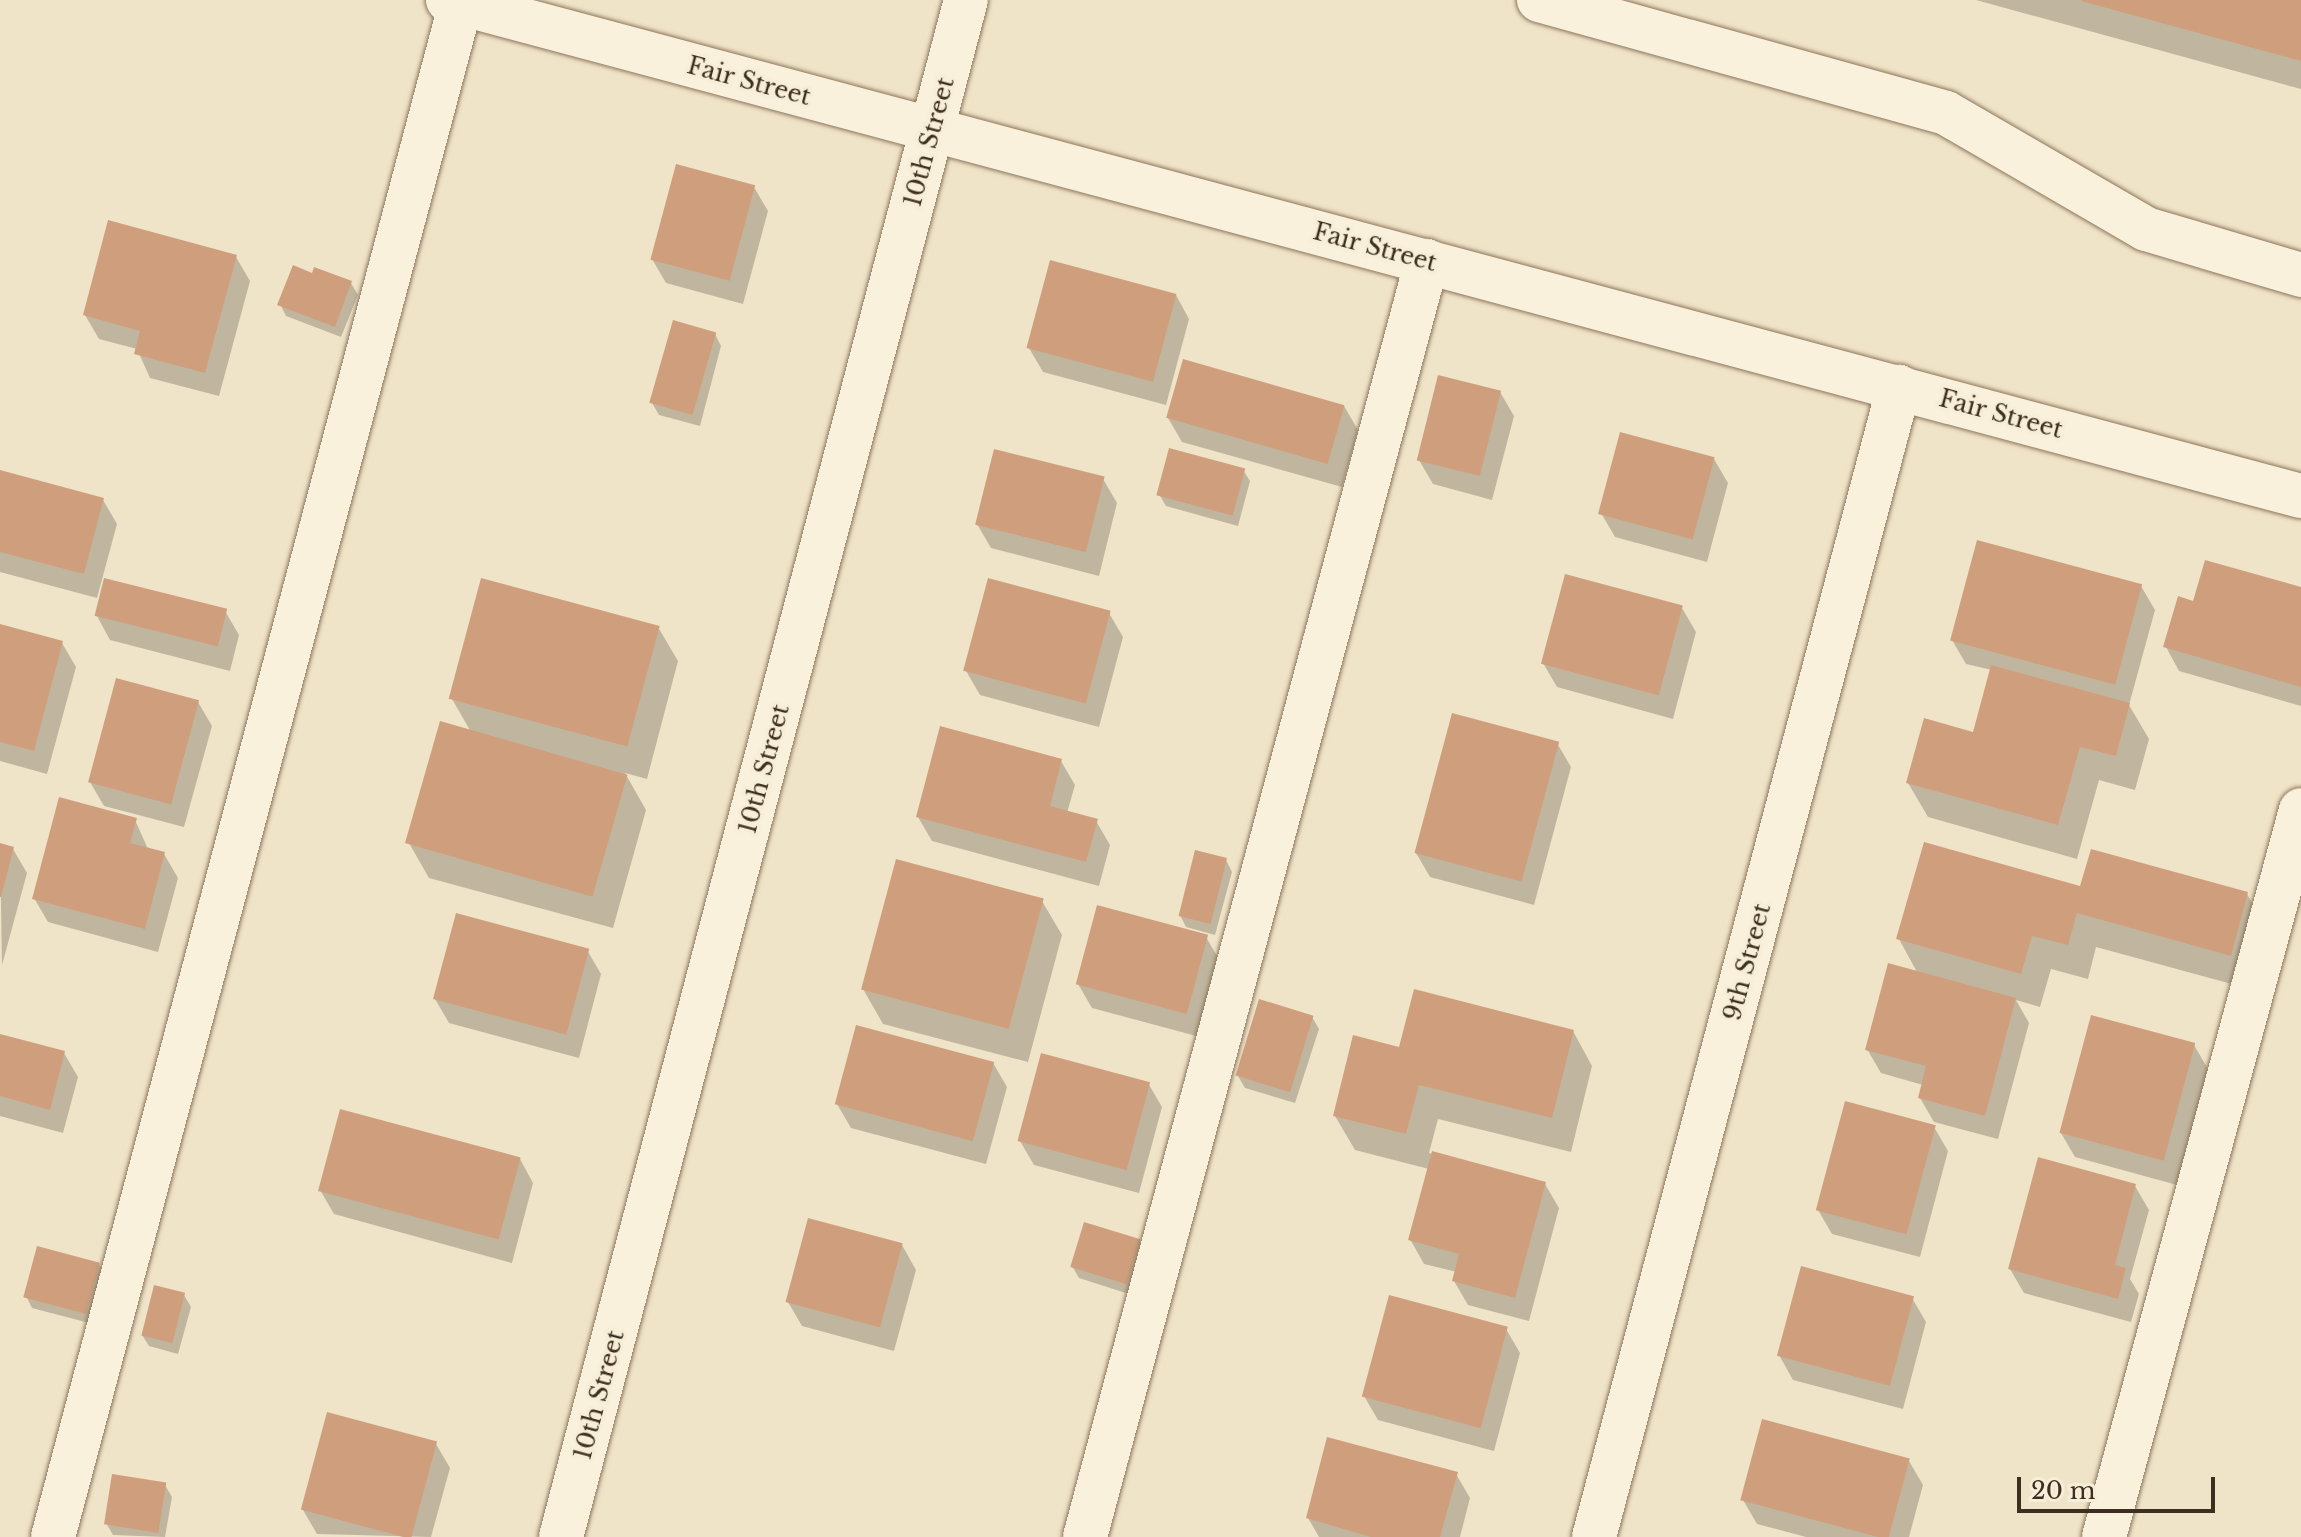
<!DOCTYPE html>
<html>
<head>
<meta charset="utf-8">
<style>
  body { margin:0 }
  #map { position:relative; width:2301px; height:1537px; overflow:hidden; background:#f0e4c8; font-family:"Libre Baskerville",serif }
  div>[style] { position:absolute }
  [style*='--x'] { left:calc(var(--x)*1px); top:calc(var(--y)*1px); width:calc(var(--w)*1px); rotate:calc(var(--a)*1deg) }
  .shadow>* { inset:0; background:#0003 }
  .building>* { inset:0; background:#cf9f7d; transform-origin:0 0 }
  .roads { filter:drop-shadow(0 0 2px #8d765c) drop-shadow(0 0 2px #8d765c) }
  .minor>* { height:44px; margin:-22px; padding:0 22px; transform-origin:22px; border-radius:22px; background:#faf1dc }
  span { translate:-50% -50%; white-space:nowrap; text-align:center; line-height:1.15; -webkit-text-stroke:7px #f7eed8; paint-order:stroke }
  .street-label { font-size:24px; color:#3d2e20 }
  .scale { position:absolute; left:2017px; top:1477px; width:198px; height:36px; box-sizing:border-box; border:4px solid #3d2e20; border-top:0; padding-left:10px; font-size:24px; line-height:28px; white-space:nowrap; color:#3d2e20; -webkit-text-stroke:6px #f7eed8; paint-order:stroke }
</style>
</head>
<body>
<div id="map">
  <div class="shadow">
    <div style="clip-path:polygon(1976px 0,2301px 0,2301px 89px)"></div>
    <div style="clip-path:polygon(754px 187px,768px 211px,743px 304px,666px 283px,652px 259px)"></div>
    <div style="clip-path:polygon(236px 257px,250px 281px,219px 396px,150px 378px,137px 349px,99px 339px,85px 315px)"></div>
    <div style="clip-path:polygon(313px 275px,351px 283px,358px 295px,341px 337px,286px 316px,280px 304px)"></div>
    <div style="clip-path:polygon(1176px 295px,1189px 319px,1166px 405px,1043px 372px,1029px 348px)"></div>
    <div style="clip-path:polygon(715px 334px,721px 346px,700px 426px,659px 415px,652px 403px)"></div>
    <div style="clip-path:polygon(1500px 392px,1514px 416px,1492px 500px,1433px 484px,1419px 460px)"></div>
    <div style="clip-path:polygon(1344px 406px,1358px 430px,1342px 487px,1182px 442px,1168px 418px)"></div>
    <div style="clip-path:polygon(1714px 459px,1728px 483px,1707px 562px,1615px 537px,1601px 513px)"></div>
    <div style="clip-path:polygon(1243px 470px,1250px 481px,1238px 526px,1166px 506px,1159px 494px)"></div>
    <div style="clip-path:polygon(0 472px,103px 500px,117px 524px,97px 598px,0 572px)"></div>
    <div style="clip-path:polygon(1103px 479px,1117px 503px,1099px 576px,991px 548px,977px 524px)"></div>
    <div style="clip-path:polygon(2141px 586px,2155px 610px,2129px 705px,2149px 739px,2135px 790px,2099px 780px,2077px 859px,1928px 817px,1908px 783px,1975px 734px,1992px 670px,1966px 664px,1952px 640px)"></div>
    <div style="clip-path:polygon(2301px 589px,2301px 706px,2179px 671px,2166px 647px,2194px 604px)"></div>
    <div style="clip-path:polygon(1682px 608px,1696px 632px,1673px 719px,1557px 687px,1543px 663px)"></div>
    <div style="clip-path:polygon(225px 611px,239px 635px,230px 671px,110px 640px,97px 616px)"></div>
    <div style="clip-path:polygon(1109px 613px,1123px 637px,1099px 727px,980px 695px,966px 671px)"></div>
    <div style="clip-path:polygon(0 626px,62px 643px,76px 667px,47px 774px,0 761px)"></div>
    <div style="clip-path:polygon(658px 627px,678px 661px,647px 779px,625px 773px,646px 810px,613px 928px,429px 878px,409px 843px,471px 732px,452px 699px)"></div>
    <div style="clip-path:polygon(198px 702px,212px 726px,184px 827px,104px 806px,90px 782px)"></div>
    <div style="clip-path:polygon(1557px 743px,1571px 767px,1534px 905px,1430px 877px,1416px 853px)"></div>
    <div style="clip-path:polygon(1061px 761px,1075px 785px,1067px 813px,1096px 821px,1110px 845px,1099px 886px,932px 841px,918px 817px)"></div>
    <div style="clip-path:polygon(135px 820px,148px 849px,164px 854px,178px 878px,158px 952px,48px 922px,34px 898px)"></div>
    <div style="clip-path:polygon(0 845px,13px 849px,27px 873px,2px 965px)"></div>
    <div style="clip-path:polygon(1226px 860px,1232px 872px,1215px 935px,1186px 927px,1180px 915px)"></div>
    <div style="clip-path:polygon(2082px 888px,2247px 894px,2267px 928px,2250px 989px,2096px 947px,2088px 979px,2051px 969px,2040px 1007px,2016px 1000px,2029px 1023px,1998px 1139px,1934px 1122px,1920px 1098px,1923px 1085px,1881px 1073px,1867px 1049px,1918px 974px,1899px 939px)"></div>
    <div style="clip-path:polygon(1042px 901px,1062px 935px,1028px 1062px,883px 1024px,863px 989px)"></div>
    <div style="clip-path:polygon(1206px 937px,1220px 961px,1200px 1037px,1092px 1008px,1078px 984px)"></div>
    <div style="clip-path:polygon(587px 950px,601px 974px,579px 1058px,449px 1023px,435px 999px)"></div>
    <div style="clip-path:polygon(1312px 1017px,1319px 1029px,1295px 1103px,1245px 1088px,1238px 1076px)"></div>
    <div style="clip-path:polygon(1573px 1031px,1592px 1066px,1571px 1152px,1438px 1119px,1429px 1153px,1545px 1184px,1559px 1208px,1529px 1321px,1468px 1305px,1454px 1281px,1457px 1272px,1424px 1264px,1410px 1239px,1429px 1169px,1355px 1150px,1335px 1116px,1400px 1049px)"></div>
    <div style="clip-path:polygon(0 1036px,64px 1053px,78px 1077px,63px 1133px,0 1116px)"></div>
    <div style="clip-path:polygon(2194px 1045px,2208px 1069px,2177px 1185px,2075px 1157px,2061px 1133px)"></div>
    <div style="clip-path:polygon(993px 1063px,1007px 1087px,986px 1164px,851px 1128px,837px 1104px)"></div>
    <div style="clip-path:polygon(1148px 1083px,1162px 1107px,1139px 1193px,1034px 1165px,1020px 1141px)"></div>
    <div style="clip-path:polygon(1934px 1127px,1948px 1151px,1920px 1257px,1832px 1234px,1818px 1210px)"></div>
    <div style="clip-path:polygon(520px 1159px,533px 1183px,512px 1263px,334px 1214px,320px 1190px)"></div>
    <div style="clip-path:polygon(2135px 1186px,2149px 1210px,2130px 1279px,2139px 1294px,2131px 1322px,2024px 1293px,2010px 1269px)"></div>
    <div style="clip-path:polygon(1139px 1240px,1145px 1252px,1132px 1295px,1079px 1278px,1072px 1266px)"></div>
    <div style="clip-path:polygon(902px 1245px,916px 1270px,894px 1351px,802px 1326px,788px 1302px)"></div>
    <div style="clip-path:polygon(99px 1264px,106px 1276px,93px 1324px,32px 1308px,26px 1296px)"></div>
    <div style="clip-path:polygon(184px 1295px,191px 1307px,178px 1354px,149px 1346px,142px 1335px)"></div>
    <div style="clip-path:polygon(1912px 1298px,1926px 1322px,1903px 1409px,1793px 1380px,1779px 1355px)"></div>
    <div style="clip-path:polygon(1506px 1329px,1520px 1353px,1494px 1451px,1378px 1420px,1364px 1396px)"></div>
    <div style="clip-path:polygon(436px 1444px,450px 1468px,431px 1537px,317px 1534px,303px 1510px)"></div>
    <div style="clip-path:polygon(1909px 1461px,1923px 1485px,1909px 1537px,1806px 1537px,1757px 1524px,1743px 1500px)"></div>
    <div style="clip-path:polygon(1456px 1474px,1470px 1498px,1460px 1537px,1319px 1537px,1308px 1518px)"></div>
    <div style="clip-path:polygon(165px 1485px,172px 1497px,165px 1537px,113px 1535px,106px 1523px)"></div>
  </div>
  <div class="building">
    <div style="clip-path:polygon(2082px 0,2301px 0,2301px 61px,2081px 1px)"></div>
    <div style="left:676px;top:164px;width:82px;height:99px;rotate:15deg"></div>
    <div style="clip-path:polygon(108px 220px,237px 255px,205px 373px,134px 354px,140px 331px,83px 315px)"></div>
    <div style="left:1050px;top:260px;width:131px;height:91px;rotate:15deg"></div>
    <div style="clip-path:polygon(293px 265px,312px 273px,314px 267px,352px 281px,335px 327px,277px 305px)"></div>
    <div style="left:673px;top:320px;width:45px;height:86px;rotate:16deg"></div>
    <div style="left:1183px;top:359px;width:168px;height:61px;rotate:16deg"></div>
    <div style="left:1438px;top:375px;width:65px;height:88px;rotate:14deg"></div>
    <div style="left:1620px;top:432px;width:98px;height:85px;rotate:15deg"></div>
    <div style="left:1169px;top:448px;width:79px;height:49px;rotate:15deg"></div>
    <div style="left:994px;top:449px;width:114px;height:78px;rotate:14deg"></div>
    <div style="clip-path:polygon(0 470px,104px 498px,84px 574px,0 552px)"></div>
    <div style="left:1977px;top:540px;width:171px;height:104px;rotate:15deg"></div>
    <div style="clip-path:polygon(2205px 560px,2301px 587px,2301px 687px,2163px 647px,2178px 596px,2193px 601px)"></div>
    <div style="left:1565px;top:574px;width:122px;height:93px;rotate:15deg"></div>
    <div style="left:104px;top:578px;width:127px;height:39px;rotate:14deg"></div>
    <div style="left:481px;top:578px;width:185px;height:125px;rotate:15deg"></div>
    <div style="left:988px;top:578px;width:127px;height:96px;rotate:15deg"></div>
    <div style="clip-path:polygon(0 624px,63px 641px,34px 751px,0 742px)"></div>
    <div style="clip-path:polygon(1991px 665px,2130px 703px,2116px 756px,2080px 747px,2058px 825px,1906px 783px,1924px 718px,1973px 732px)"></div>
    <div style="left:116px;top:678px;width:86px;height:108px;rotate:15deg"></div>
    <div style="left:1452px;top:713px;width:111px;height:145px;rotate:15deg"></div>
    <div style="left:440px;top:721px;width:195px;height:127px;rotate:16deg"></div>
    <div style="clip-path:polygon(940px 726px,1062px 759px,1050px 806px,1098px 819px,1086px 862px,916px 817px)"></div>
    <div style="clip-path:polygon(59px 797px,137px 818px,130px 843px,165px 852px,145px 929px,32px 899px)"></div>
    <div style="clip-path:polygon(1924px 842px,2080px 886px,2091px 849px,2248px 892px,2231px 956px,2077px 913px,2068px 945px,2032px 936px,2021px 974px,1896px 939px)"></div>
    <div style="clip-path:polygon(0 843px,14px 847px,1px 897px,0 897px)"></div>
    <div style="left:1195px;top:850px;width:33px;height:68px;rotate:14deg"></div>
    <div style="left:896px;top:859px;width:153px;height:135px;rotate:15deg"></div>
    <div style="left:1097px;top:905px;width:115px;height:82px;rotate:15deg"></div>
    <div style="left:456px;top:913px;width:138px;height:89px;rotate:15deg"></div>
    <div style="clip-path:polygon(1888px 963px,2016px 998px,1985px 1116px,1918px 1098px,1926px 1066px,1865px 1050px)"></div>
    <div style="clip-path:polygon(1414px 989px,1574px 1030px,1552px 1118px,1419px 1085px,1406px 1134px,1333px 1116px,1353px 1035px,1399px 1047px)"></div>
    <div style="left:1259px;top:999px;width:57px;height:80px;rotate:17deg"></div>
    <div style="left:2091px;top:1015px;width:108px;height:122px;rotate:15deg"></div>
    <div style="left:856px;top:1025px;width:143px;height:82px;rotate:15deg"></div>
    <div style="clip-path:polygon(0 1034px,65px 1051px,50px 1110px,0 1096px)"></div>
    <div style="left:1041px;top:1053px;width:113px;height:91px;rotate:15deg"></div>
    <div style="left:1845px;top:1101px;width:94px;height:113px;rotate:15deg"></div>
    <div style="left:340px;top:1109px;width:187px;height:85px;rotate:15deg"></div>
    <div style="clip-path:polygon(1432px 1151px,1546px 1182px,1515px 1298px,1452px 1281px,1459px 1254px,1408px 1240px)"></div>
    <div style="clip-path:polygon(2038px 1157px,2136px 1184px,2115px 1265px,2126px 1268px,2118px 1299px,2008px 1269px)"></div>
    <div style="left:808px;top:1218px;width:98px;height:87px;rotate:15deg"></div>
    <div style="left:1084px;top:1222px;width:59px;height:47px;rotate:17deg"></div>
    <div style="left:37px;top:1246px;width:65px;height:53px;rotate:15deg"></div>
    <div style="left:1801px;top:1266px;width:117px;height:93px;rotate:15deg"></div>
    <div style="left:154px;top:1285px;width:32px;height:52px;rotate:14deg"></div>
    <div style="left:1389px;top:1295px;width:123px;height:105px;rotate:15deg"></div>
    <div style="left:327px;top:1412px;width:114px;height:101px;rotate:15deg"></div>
    <div style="left:1762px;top:1419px;width:153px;height:84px;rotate:15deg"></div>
    <div style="clip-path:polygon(1327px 1437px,1458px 1472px,1440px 1537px,1371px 1537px,1306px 1518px)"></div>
    <div style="left:112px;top:1474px;width:55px;height:51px;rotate:9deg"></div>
  </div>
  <div class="roads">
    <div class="minor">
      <div style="--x:448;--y:0;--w:1918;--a:14.99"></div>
      <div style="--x:1539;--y:0;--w:422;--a:15.5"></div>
      <div style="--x:1946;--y:113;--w:231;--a:30.1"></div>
      <div style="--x:2146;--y:229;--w:162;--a:16.5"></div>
      <div style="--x:53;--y:1537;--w:1587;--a:-75.11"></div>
      <div style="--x:561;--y:1537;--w:1589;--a:-75.24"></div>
      <div style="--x:1085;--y:1537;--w:1321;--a:-75"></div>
      <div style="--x:1594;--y:1537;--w:1190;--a:-75.15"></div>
      <div style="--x:2104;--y:1537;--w:753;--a:-74.84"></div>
    </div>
  </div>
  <div class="street-label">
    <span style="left:749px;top:81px;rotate:15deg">Fair Street</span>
    <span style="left:929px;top:142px;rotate:-75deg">10th Street</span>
    <span style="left:1375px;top:247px;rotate:15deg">Fair Street</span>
    <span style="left:2001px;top:414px;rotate:15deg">Fair Street</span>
    <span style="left:764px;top:769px;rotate:-75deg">10th Street</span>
    <span style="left:1747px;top:962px;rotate:-75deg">9th Street</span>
    <span style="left:599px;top:1395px;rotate:-75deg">10th Street</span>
  </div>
  <div class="scale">20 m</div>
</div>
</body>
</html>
